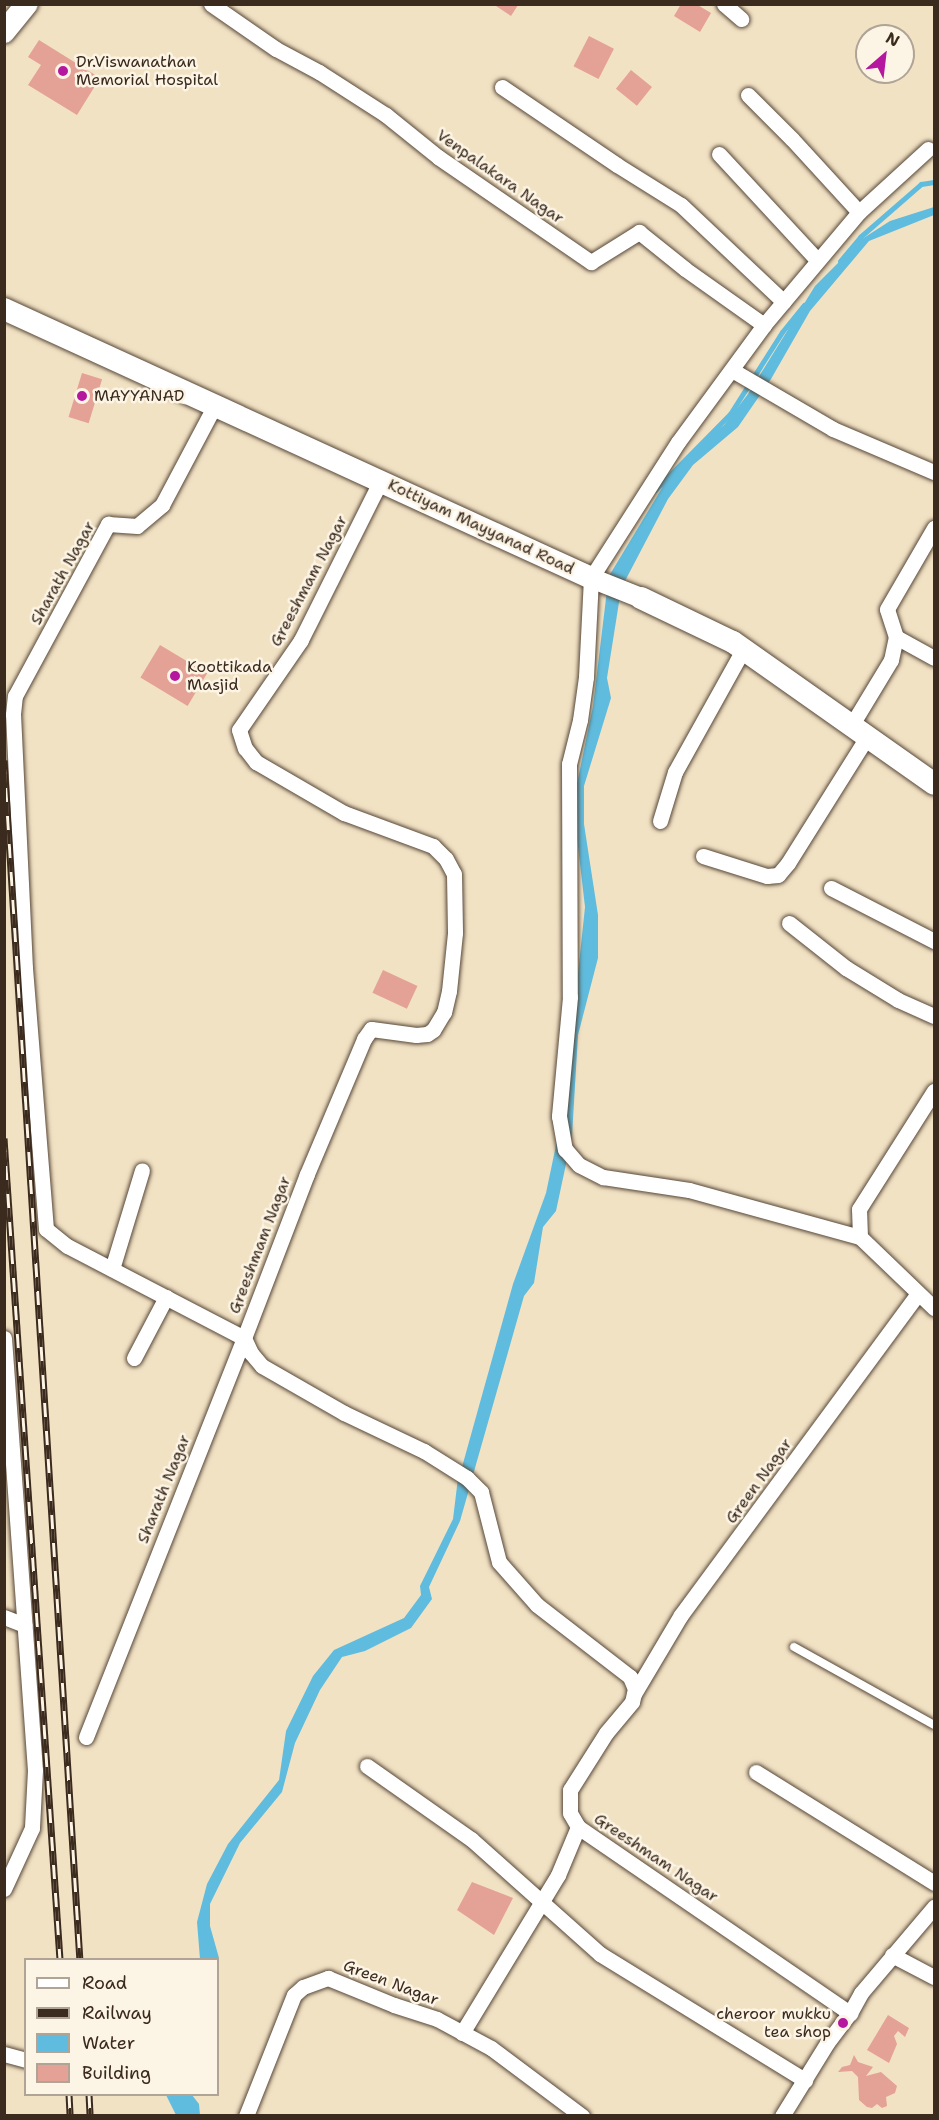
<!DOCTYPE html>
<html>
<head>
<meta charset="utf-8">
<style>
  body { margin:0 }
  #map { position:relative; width:939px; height:2120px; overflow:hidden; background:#f2e2c4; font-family:"Shantell Sans",sans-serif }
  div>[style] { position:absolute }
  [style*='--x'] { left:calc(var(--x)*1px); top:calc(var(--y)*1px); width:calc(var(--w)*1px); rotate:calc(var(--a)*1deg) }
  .water>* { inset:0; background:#60bcde }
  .stream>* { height:5px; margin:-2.5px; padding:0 2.5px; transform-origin:2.5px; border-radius:2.5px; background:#60bcde }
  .building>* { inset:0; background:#e4a196; transform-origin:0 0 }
  .roads { filter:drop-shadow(0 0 2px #564637) drop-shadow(0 0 2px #564637) }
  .service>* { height:8px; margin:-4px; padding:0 4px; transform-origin:4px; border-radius:4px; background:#fff }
  .minor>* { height:15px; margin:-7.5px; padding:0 7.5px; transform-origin:7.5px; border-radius:7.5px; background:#fff }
  .tertiary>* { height:20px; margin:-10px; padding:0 10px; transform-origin:10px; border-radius:10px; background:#fff }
  .secondary>* { height:22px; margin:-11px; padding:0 11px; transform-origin:11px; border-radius:11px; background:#fff }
  .rail>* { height:7px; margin-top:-3.5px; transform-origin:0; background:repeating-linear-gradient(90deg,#fcf5e5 0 14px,#3b2a1e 0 28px); box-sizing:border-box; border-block:2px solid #3b2a1e }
  .dots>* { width:16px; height:16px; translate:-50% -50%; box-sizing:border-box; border:3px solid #fcf5e5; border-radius:50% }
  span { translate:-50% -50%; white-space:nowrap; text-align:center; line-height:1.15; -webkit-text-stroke:5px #fcf5e5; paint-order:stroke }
  .poi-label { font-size:16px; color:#3b2a1e }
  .left { translate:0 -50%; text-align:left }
  .right { translate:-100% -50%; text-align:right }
  .street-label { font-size:16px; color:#3b2a1e }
  .frame { position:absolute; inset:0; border:6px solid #3b2a1e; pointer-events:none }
  .legend { position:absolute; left:24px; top:1958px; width:195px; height:138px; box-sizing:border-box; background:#fcf5e5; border:2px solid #afa495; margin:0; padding:8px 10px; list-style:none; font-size:18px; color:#3b2a1e }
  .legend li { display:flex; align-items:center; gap:12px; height:30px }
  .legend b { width:30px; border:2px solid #afa495 }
  .north { position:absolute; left:855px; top:24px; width:60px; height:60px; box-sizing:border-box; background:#fcf5e5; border:2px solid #afa495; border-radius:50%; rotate:28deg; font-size:16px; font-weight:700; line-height:24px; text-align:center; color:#3b2a1e }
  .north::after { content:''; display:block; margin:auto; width:21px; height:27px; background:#b5179e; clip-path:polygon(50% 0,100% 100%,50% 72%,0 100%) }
</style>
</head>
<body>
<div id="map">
  <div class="water">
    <div style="clip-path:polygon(934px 207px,934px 215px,869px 241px,810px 311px,771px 379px,738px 427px,693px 465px,668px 499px,625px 581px,609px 576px,668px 478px,708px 437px,724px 425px,748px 394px,815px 286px,862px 239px,890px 221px)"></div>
    <div style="clip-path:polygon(607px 590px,620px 596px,607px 678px,611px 698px,584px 786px,584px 824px,598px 915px,598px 958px,578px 1035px,572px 1136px,556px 1211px,543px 1227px,534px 1283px,524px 1296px,473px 1475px,462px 1467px,513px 1284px,546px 1193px,564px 1107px,585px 907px,573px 803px,593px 706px)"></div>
    <div style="clip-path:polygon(458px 1478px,470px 1486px,460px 1521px,429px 1587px,432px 1599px,411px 1628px,365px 1651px,342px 1657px,320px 1690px,295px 1743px,282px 1792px,240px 1843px,210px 1904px,210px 1926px,219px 1958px,218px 1962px,218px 1960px,200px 1959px,197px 1922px,207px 1884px,228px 1844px,279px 1780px,286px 1731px,313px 1676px,334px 1650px,404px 1618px,421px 1595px,420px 1586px,453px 1519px)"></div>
    <div style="clip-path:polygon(166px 2095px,192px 2095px,199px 2104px,200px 2115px,176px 2115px)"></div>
  </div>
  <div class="stream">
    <div style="--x:840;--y:261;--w:31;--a:-50"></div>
    <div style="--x:860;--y:237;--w:81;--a:-41"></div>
    <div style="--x:921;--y:184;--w:13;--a:-9"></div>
    <div style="--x:655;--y:490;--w:107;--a:-45.4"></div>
    <div style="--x:730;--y:414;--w:97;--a:-57.6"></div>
    <div style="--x:782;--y:332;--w:35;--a:-51"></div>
  </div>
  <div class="building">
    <div style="clip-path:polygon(681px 4px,696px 4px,711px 13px,700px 32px,674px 16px)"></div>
    <div style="clip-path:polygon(497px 5px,518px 5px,511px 16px,496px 6px)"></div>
    <div style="left:589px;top:36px;width:28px;height:34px;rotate:27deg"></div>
    <div style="clip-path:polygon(39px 40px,100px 78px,77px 115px,28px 85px,41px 65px,28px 57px)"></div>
    <div style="left:631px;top:70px;width:27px;height:24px;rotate:39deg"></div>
    <div style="left:82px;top:373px;width:21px;height:46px;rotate:17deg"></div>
    <div style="left:160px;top:645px;width:55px;height:38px;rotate:31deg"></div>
    <div style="left:383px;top:970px;width:38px;height:25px;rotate:25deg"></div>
    <div style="clip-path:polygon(472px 1882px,513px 1898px,494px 1935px,457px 1910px)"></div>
    <div style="clip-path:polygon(888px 2015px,909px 2028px,905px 2037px,898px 2031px,894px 2036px,897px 2044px,889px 2063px,867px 2050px)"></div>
    <div style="clip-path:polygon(854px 2055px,858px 2062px,873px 2067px,866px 2076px,881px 2072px,897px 2086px,895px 2093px,886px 2097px,887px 2106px,882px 2108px,877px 2104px,872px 2108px,867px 2107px,859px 2100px,858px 2077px,852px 2071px,838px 2072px,842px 2067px,850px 2065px)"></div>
  </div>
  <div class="roads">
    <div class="service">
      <div style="--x:794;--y:1647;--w:160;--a:29.1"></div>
    </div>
    <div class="minor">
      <div style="--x:211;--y:4;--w:79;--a:34.7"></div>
      <div style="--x:276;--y:49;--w:49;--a:28.1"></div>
      <div style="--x:319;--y:72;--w:80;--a:32.7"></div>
      <div style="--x:386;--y:115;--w:67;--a:38.9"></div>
      <div style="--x:438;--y:157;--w:186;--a:34.5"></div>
      <div style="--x:591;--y:262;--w:57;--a:-32"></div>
      <div style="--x:639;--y:232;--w:59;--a:38.8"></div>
      <div style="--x:685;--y:269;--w:97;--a:35.3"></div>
      <div style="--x:724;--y:4;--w:23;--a:41"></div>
      <div style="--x:502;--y:87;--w:139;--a:34.1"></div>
      <div style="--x:617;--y:165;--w:75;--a:32"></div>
      <div style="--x:681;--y:205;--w:141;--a:43.3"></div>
      <div style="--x:748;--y:95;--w:62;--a:45"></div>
      <div style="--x:792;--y:139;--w:99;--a:47.5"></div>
      <div style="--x:928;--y:149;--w:93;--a:137.6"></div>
      <div style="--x:859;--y:212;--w:148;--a:130.1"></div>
      <div style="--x:764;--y:325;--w:145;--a:126.3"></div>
      <div style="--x:678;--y:442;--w:161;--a:122.6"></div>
      <div style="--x:591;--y:578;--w:99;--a:92.9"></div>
      <div style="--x:586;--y:677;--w:43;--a:97.9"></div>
      <div style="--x:580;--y:720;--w:45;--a:104"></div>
      <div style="--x:569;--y:764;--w:233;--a:89.8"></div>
      <div style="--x:570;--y:997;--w:120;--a:95.3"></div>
      <div style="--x:559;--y:1116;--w:34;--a:80"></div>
      <div style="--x:565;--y:1149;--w:21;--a:49"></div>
      <div style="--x:579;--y:1165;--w:27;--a:27"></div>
      <div style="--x:603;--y:1177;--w:87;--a:8.6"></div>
      <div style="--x:689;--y:1190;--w:177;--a:15.4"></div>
      <div style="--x:860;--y:1237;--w:103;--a:43.8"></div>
      <div style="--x:719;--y:154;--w:144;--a:47.2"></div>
      <div style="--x:732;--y:370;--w:117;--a:30.3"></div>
      <div style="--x:833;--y:429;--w:110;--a:23.1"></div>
      <div style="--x:381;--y:480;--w:179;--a:116.6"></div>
      <div style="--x:301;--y:640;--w:109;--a:124.6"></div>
      <div style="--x:239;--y:730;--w:19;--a:72"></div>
      <div style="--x:245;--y:748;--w:18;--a:52"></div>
      <div style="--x:256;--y:762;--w:102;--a:30.1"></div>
      <div style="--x:344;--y:813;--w:95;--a:20.3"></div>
      <div style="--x:433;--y:846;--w:18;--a:45"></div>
      <div style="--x:446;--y:859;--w:17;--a:62"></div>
      <div style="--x:454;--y:874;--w:59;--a:89"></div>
      <div style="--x:455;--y:933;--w:58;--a:95.9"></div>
      <div style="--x:449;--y:991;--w:22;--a:103"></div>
      <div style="--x:444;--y:1012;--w:21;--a:121"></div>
      <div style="--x:433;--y:1030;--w:7;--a:146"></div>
      <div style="--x:427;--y:1034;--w:11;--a:175"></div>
      <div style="--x:416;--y:1035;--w:45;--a:-172.4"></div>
      <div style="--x:371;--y:1029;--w:12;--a:125"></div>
      <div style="--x:364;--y:1039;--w:147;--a:112.9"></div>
      <div style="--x:307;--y:1174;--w:176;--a:111"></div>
      <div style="--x:244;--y:1338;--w:17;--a:65"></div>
      <div style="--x:251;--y:1353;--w:17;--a:50"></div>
      <div style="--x:262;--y:1366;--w:95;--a:29.8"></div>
      <div style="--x:344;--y:1413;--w:89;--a:25.4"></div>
      <div style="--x:424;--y:1451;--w:51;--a:32.1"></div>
      <div style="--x:467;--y:1478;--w:20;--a:45"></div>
      <div style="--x:481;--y:1492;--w:72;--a:75.6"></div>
      <div style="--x:499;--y:1562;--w:57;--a:48.5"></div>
      <div style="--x:537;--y:1605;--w:118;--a:37.7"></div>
      <div style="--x:630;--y:1677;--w:13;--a:67"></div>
      <div style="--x:635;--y:1689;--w:13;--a:103"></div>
      <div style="--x:632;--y:1702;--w:40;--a:130"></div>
      <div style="--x:606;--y:1733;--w:67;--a:122.3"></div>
      <div style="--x:570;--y:1790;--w:23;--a:90"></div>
      <div style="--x:570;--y:1813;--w:16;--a:60"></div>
      <div style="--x:578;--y:1827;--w:330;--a:34.4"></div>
      <div style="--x:896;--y:637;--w:43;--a:28.9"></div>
      <div style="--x:851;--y:726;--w:77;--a:-58.8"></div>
      <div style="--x:891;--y:660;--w:24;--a:-78"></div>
      <div style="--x:896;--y:637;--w:29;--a:-108"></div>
      <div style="--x:887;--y:609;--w:94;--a:-59.9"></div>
      <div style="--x:660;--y:821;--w:51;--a:-73"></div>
      <div style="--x:675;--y:772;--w:140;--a:-60.9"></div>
      <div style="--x:703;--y:856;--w:67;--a:17.4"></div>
      <div style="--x:767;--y:876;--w:11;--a:-5"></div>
      <div style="--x:778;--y:875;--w:16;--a:-50"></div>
      <div style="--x:788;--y:863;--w:149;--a:-57.9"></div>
      <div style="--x:831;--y:888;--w:116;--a:27.2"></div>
      <div style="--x:789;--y:923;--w:73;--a:38.3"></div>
      <div style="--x:846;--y:968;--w:61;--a:31.6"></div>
      <div style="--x:898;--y:1000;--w:39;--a:24"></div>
      <div style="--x:860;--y:1237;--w:28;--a:-92"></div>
      <div style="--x:859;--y:1209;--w:140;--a:-57.6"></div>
      <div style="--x:112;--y:1269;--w:103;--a:-73.1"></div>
      <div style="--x:4;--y:1338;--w:433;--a:85.9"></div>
      <div style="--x:35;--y:1770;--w:58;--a:93"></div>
      <div style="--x:32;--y:1828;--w:67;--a:114.7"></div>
      <div style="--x:134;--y:1358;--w:69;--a:-62.3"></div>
      <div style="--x:4;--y:1617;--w:22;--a:21"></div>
      <div style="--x:634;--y:1694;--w:92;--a:-59.3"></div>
      <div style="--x:681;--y:1615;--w:399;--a:-53.6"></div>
      <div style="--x:86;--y:1737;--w:429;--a:-68.4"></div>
      <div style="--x:244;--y:1338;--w:199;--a:-152.5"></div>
      <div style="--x:67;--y:1246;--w:27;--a:-141"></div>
      <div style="--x:46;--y:1229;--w:262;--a:-94.6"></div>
      <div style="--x:25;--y:968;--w:254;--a:-92.7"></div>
      <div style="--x:13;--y:714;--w:18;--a:-84"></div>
      <div style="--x:15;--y:696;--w:196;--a:-61.6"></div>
      <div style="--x:108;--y:524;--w:29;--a:4"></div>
      <div style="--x:137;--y:526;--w:33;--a:-40"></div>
      <div style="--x:162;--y:505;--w:113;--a:-62.1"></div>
      <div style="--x:367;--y:1766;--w:127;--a:35.1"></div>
      <div style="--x:471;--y:1839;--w:173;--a:41.7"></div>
      <div style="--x:600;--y:1954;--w:241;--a:31.6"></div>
      <div style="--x:756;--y:1772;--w:210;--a:31.9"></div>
      <div style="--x:892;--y:1955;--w:47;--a:27.6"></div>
      <div style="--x:462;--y:2033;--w:185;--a:-58.7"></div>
      <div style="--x:558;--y:1875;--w:52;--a:-67.4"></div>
      <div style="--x:4;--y:2054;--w:23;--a:15"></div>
      <div style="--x:246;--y:2116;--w:130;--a:-68.4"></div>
      <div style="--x:294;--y:1995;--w:12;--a:-42"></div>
      <div style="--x:303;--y:1987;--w:27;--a:-20"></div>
      <div style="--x:328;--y:1978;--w:71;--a:22.2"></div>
      <div style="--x:394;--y:2005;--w:45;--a:18"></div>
      <div style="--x:437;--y:2019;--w:61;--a:28.2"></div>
      <div style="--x:491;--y:2048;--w:114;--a:36.8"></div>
      <div style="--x:782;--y:2116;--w:86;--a:-58.3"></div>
      <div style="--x:827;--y:2043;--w:38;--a:-53"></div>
      <div style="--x:850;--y:2013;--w:23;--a:-61"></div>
      <div style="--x:861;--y:1993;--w:113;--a:-49.7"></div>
    </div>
    <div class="tertiary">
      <div style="--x:591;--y:578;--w:54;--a:21.8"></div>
    </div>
    <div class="secondary">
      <div style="--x:4;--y:32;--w:36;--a:-51"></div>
      <div style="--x:4;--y:309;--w:646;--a:24.62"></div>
      <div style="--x:641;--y:598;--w:102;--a:25.6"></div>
      <div style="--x:733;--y:642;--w:246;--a:35.2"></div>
    </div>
  </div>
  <div class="rail">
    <div style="--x:4;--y:760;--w:1202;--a:86.38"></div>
    <div style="--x:4;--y:1138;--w:824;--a:86.1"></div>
    <div style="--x:69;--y:2094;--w:22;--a:87"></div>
    <div style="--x:89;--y:2094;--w:22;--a:87"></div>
  </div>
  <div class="dots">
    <div style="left:63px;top:71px;background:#b5179e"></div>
    <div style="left:82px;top:396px;background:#b5179e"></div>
    <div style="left:175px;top:676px;background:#b5179e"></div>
    <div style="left:843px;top:2023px;background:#b5179e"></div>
  </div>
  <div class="poi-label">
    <span class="left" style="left:76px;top:71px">Dr.Viswanathan<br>Memorial Hospital</span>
    <span class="left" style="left:94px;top:396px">MAYYANAD</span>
    <span class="left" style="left:187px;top:676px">Koottikada<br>Masjid</span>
    <span class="right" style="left:831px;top:2023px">cheroor mukku<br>tea shop</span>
  </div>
  <div class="street-label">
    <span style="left:500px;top:177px;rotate:35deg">Venpalakara Nagar</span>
    <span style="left:481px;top:527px;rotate:25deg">Kottiyam Mayyanad Road</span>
    <span style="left:63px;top:573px;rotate:-61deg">Sharath Nagar</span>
    <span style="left:309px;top:581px;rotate:-62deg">Greeshmam Nagar</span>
    <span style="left:260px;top:1245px;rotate:-69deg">Greeshmam Nagar</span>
    <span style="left:759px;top:1481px;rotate:-54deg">Green Nagar</span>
    <span style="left:164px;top:1489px;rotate:-68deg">Sharath Nagar</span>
    <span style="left:656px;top:1858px;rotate:34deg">Greeshmam Nagar</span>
    <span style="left:391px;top:1983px;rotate:21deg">Green Nagar</span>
  </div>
  <div class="frame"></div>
  <ul class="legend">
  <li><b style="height:8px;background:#fff"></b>Road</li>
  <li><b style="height:8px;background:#3b2a1e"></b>Railway</li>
  <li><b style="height:16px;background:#60bcde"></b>Water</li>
  <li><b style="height:16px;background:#e4a196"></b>Building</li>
  </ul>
  <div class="north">N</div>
</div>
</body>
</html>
